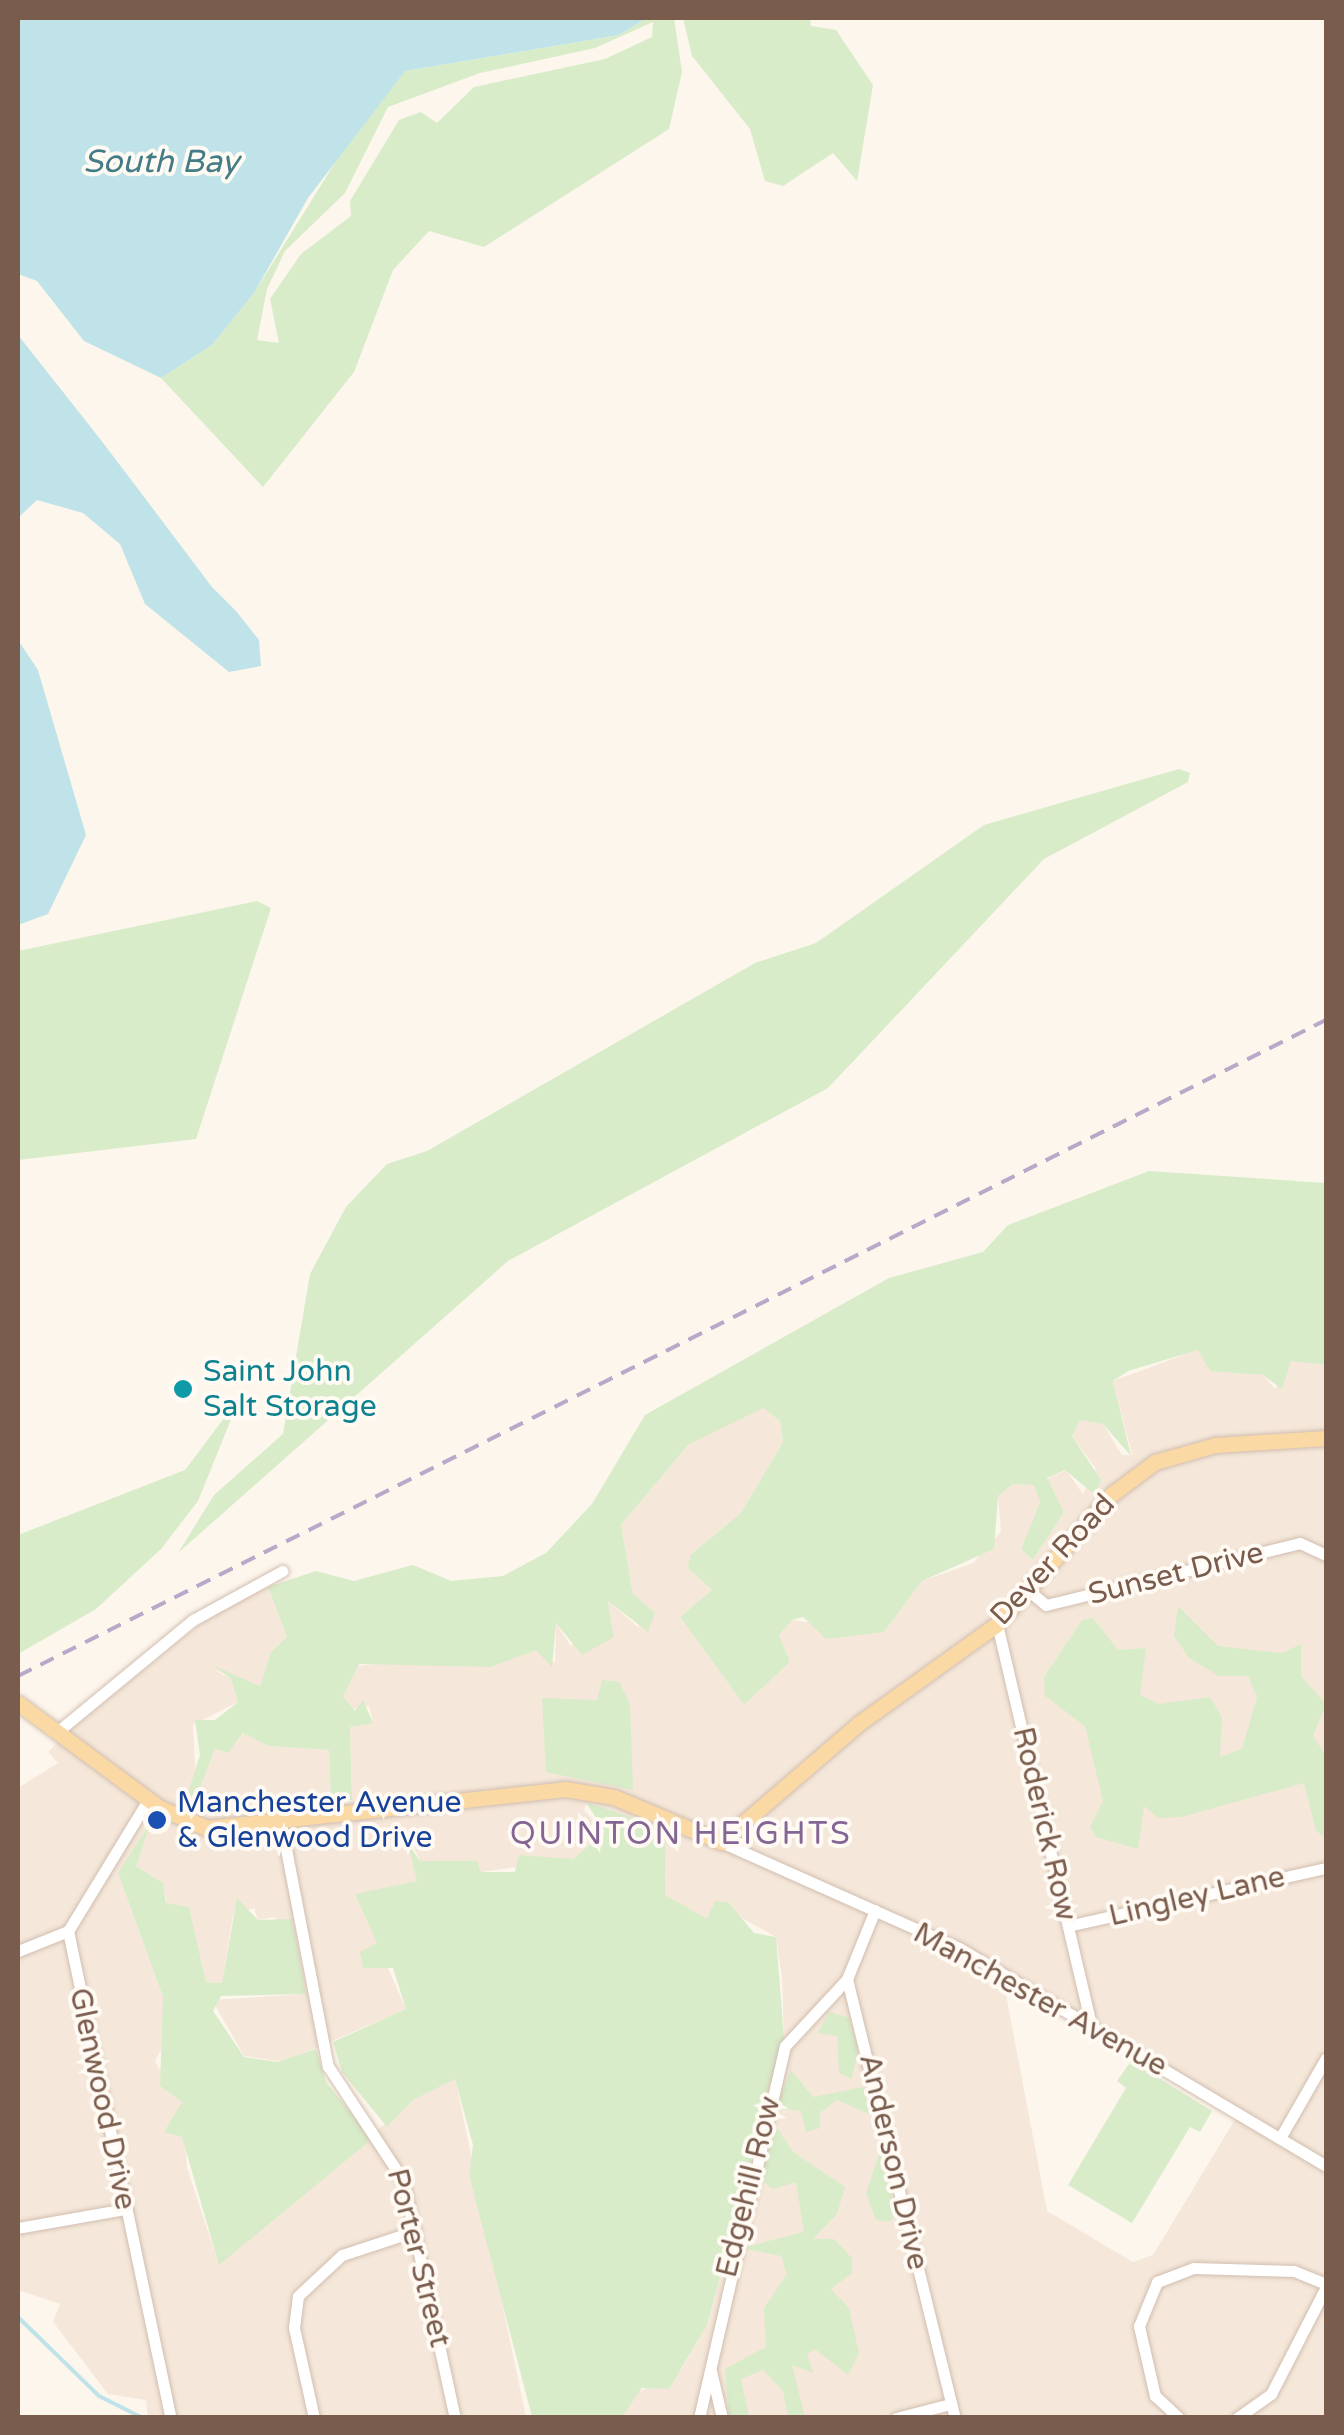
<!DOCTYPE html>
<html>
<head>
<meta charset="utf-8">
<style>
  body { margin:0 }
  #map { position:relative; width:1344px; height:2435px; overflow:hidden; background:#fdf6ec; font-family:"Varela Round",sans-serif }
  div>[style] { position:absolute }
  [style*='--x'] { left:calc(var(--x)*1px); top:calc(var(--y)*1px); width:calc(var(--w)*1px); rotate:calc(var(--a)*1deg) }
  .residential>* { inset:0; background:#f5e8da }
  .green>* { inset:0; background:#d8ecc9 }
  .water>* { inset:0; background:#bfe3e8 }
  .pier>* { inset:0; background:#fdf6ec }
  .stream>* { height:4px; margin:-2px; padding:0 2px; transform-origin:2px; border-radius:2px; background:#bfe3e8 }
  .roads { filter:drop-shadow(0 0 2px #d1beb0) drop-shadow(0 0 2px #d1beb0) }
  .minor>* { height:11px; margin:-5.5px; padding:0 5.5px; transform-origin:5.5px; border-radius:5.5px; background:#fff }
  .major>* { height:15px; margin:-7.5px; padding:0 7.5px; transform-origin:7.5px; border-radius:7.5px; background:#fbd9a5 }
  .rail>* { height:4px; margin-top:-2px; transform-origin:0; background:repeating-linear-gradient(90deg,#b9a8c9 0 15px,transparent 0 25px) }
  .dots>* { width:28px; height:28px; translate:-50% -50%; box-sizing:border-box; border:5px solid #fffaf3; border-radius:50% }
  span { translate:-50% -50%; white-space:nowrap; text-align:center; line-height:1.15; -webkit-text-stroke:8px #fffaf3; paint-order:stroke }
  .culture-label { font-size:30px; color:#0d838f }
  .left { translate:0 -50%; text-align:left }
  .street-label { font-size:30px; color:#7a5c4d }
  .transit-label { font-size:30px; color:#164399 }
  .water-label { font-size:32px; color:#437c86; font-style:italic }
  .neighbourhood-label { font-size:32px; color:#846695; letter-spacing:2.5px }
  .frame { position:absolute; inset:0; border:20px solid #7a5c4d; pointer-events:none }
</style>
</head>
<body>
<div id="map">
  <div class="residential">
    <div style="clip-path:polygon(evenodd,1199px 1349px,1210px 1370px,1263px 1375px,1275px 1389px,1291px 1361px,1326px 1365px,1326px 2417px,622px 2417px,629px 2397px,681px 2370px,707px 2325px,784px 2037px,782px 1979px,776px 1937px,738px 1916px,707px 1920px,665px 1895px,666px 1829px,587px 1802px,584px 1810px,605px 1832px,573px 1859px,481px 1872px,477px 1861px,420px 1861px,412px 1843px,417px 1881px,356px 1895px,406px 2009px,284px 2062px,244px 2056px,212px 2000px,306px 1994px,275px 1917px,258px 1920px,254px 1908px,233px 1915px,222px 1983px,206px 1982px,189px 1908px,167px 1904px,163px 1883px,136px 1866px,152px 1820px,121px 1881px,163px 1997px,165px 2041px,155px 2062px,182px 2102px,187px 2168px,219px 2264px,413px 2100px,455px 2078px,526px 2417px,148px 2417px,146px 2400px,108px 2394px,53px 2322px,60px 2304px,18px 2290px,18px 1788px,58px 1763px,48px 1752px,81px 1721px,209px 1617px,268px 1587px,287px 1637px,271px 1652px,260px 1686px,215px 1670px,231px 1679px,238px 1702px,193px 1725px,197px 1796px,215px 1749px,227px 1753px,244px 1733px,268px 1746px,329px 1750px,331px 1803px,352px 1801px,350px 1727px,373px 1722px,369px 1706px,350px 1710px,343px 1697px,356px 1666px,536px 1650px,555px 1663px,556px 1623px,570px 1645px,614px 1637px,608px 1601px,639px 1628px,621px 1525px,688px 1445px,763px 1407px,780px 1421px,783px 1442px,741px 1513px,690px 1555px,688px 1568px,712px 1590px,680px 1617px,744px 1705px,790px 1662px,779px 1635px,792px 1620px,884px 1632px,922px 1581px,973px 1563px,1001px 1532px,998px 1496px,1013px 1484px,1034px 1485px,1040px 1502px,1021px 1549px,1033px 1560px,1064px 1512px,1047px 1479px,1066px 1470px,1083px 1494px,1096px 1469px,1072px 1436px,1080px 1419px,1103px 1424px,1122px 1455px,1132px 1455px,1113px 1381px,1199px 1349px,1002px 1973px,1239px 2113px,1153px 2255px,1133px 2262px,1047px 2211px,1002px 1973px)"></div>
  </div>
  <div class="green">
    <div style="clip-path:polygon(evenodd,647px 18px,674px 18px,682px 72px,669px 129px,484px 247px,429px 231px,393px 270px,354px 372px,263px 487px,161px 378px,212px 345px,254px 293px,369px 108px,405px 71px,619px 35px,647px 18px,653px 22px,652px 37px,605px 59px,474px 87px,437px 123px,421px 112px,399px 120px,350px 201px,351px 216px,301px 254px,270px 299px,279px 343px,257px 340px,267px 289px,285px 251px,345px 193px,388px 107px,480px 73px,595px 48px,653px 22px)"></div>
    <div style="clip-path:polygon(683px 18px,810px 18px,811px 26px,836px 30px,873px 85px,857px 181px,833px 153px,783px 186px,765px 181px,750px 129px,692px 56px)"></div>
    <div style="clip-path:polygon(1179px 769px,1190px 773px,1188px 782px,1044px 859px,828px 1088px,508px 1261px,178px 1553px,214px 1495px,283px 1434px,310px 1274px,346px 1207px,387px 1164px,427px 1151px,755px 963px,816px 943px,984px 825px)"></div>
    <div style="clip-path:polygon(257px 901px,271px 908px,196px 1139px,18px 1160px,18px 951px)"></div>
    <div style="clip-path:polygon(1149px 1171px,1326px 1183px,1326px 1365px,1291px 1361px,1282px 1389px,1263px 1375px,1210px 1371px,1198px 1350px,1128px 1371px,1113px 1381px,1131px 1456px,1103px 1424px,1080px 1420px,1072px 1436px,1101px 1480px,1095px 1495px,1065px 1470px,1047px 1478px,1064px 1512px,1033px 1560px,1021px 1549px,1040px 1502px,1034px 1485px,1013px 1484px,998px 1496px,994px 1549px,922px 1581px,884px 1632px,826px 1639px,803px 1617px,792px 1620px,779px 1635px,790px 1662px,744px 1705px,680px 1617px,712px 1590px,688px 1568px,690px 1555px,741px 1513px,783px 1442px,780px 1421px,763px 1408px,688px 1445px,621px 1525px,633px 1594px,655px 1613px,648px 1632px,608px 1601px,614px 1637px,582px 1655px,556px 1623px,552px 1667px,536px 1650px,491px 1667px,359px 1664px,343px 1697px,355px 1711px,363px 1700px,373px 1723px,350px 1727px,352px 1800px,331px 1803px,329px 1750px,268px 1746px,243px 1733px,228px 1753px,215px 1749px,197px 1796px,186px 1799px,200px 1755px,195px 1720px,215px 1720px,238px 1702px,231px 1679px,212px 1665px,260px 1686px,271px 1652px,287px 1637px,268px 1587px,316px 1571px,354px 1581px,413px 1565px,451px 1581px,503px 1576px,546px 1553px,592px 1504px,645px 1415px,889px 1278px,983px 1252px,1008px 1225px)"></div>
    <div style="clip-path:polygon(240px 1397px,198px 1501px,161px 1549px,96px 1609px,18px 1654px,18px 1535px,185px 1470px)"></div>
    <div style="clip-path:polygon(1178px 1606px,1218px 1646px,1282px 1653px,1301px 1644px,1301px 1676px,1326px 1704px,1313px 1736px,1326px 1756px,1326px 1838px,1316px 1831px,1304px 1783px,1181px 1817px,1159px 1818px,1144px 1806px,1138px 1849px,1096px 1837px,1090px 1827px,1103px 1801px,1085px 1726px,1045px 1696px,1044px 1677px,1082px 1620px,1093px 1618px,1118px 1650px,1146px 1648px,1140px 1695px,1159px 1704px,1210px 1697px,1222px 1717px,1220px 1757px,1242px 1749px,1257px 1697px,1248px 1676px,1219px 1676px,1189px 1658px,1174px 1636px)"></div>
    <div style="clip-path:polygon(602px 1680px,619px 1682px,630px 1704px,633px 1790px,546px 1772px,542px 1698px,597px 1700px)"></div>
    <div style="clip-path:polygon(586px 1802px,666px 1829px,665px 1895px,707px 1919px,715px 1901px,728px 1902px,754px 1933px,776px 1937px,784px 2037px,707px 2325px,669px 2389px,642px 2388px,622px 2417px,532px 2417px,469px 2175px,473px 2145px,455px 2079px,413px 2100px,387px 2127px,342px 2072px,333px 2042px,406px 2009px,393px 1968px,363px 1968px,360px 1952px,377px 1943px,355px 1894px,417px 1881px,408px 1844px,420px 1861px,477px 1861px,481px 1872px,515px 1872px,519px 1855px,573px 1859px,605px 1832px)"></div>
    <div style="clip-path:polygon(152px 1820px,136px 1866px,163px 1883px,166px 1903px,189px 1907px,206px 1982px,222px 1983px,237px 1898px,258px 1920px,292px 1919px,306px 1994px,221px 1996px,213px 2011px,244px 2057px,278px 2062px,316px 2049px,326px 2082px,372px 2139px,219px 2265px,182px 2137px,164px 2132px,182px 2102px,160px 2086px,163px 1997px,118px 1873px)"></div>
    <div style="clip-path:polygon(830px 2012px,849px 2018px,858px 2050px,852px 2079px,839px 2073px,837px 2036px,817px 2033px)"></div>
    <div style="clip-path:polygon(1131px 2061px,1212px 2111px,1200px 2132px,1190px 2127px,1132px 2223px,1068px 2185px,1126px 2088px,1117px 2081px)"></div>
    <div style="clip-path:polygon(791px 2070px,813px 2097px,863px 2087px,871px 2115px,837px 2100px,820px 2113px,820px 2128px,806px 2132px,801px 2111px,776px 2108px)"></div>
    <div style="clip-path:polygon(778px 2129px,793px 2152px,845px 2187px,837px 2214px,813px 2239px,834px 2239px,852px 2258px,852px 2273px,831px 2289px,849px 2308px,859px 2353px,848px 2375px,815px 2349px,807px 2354px,813px 2373px,792px 2365px,805px 2417px,788px 2417px,783px 2391px,763px 2370px,741px 2379px,749px 2417px,729px 2417px,725px 2369px,766px 2347px,764px 2308px,787px 2274px,781px 2256px,742px 2248px,804px 2232px,796px 2182px,773px 2189px,759px 2179px,769px 2133px)"></div>
    <div style="clip-path:polygon(880px 2151px,897px 2215px,889px 2222px,876px 2220px,866px 2193px)"></div>
  </div>
  <div class="water">
    <div style="clip-path:polygon(18px 18px,647px 18px,619px 35px,405px 71px,308px 198px,254px 293px,212px 345px,161px 378px,84px 341px,37px 281px,18px 274px)"></div>
    <div style="clip-path:polygon(18px 335px,259px 640px,261px 666px,229px 672px,145px 604px,120px 544px,83px 513px,37px 500px,18px 518px)"></div>
    <div style="clip-path:polygon(18px 640px,38px 670px,86px 835px,48px 914px,18px 925px)"></div>
  </div>
  <div class="pier">
    <div style="clip-path:polygon(18px 330px,74px 388px,264px 639px,212px 587px)"></div>
  </div>
  <div class="stream">
    <div style="--x:18;--y:2317;--w:113;--a:44.3"></div>
    <div style="--x:99;--y:2396;--w:49;--a:26.6"></div>
  </div>
  <div class="roads">
    <div class="minor">
      <div style="--x:1028;--y:1590;--w:23;--a:40"></div>
      <div style="--x:1046;--y:1605;--w:261;--a:-13.7"></div>
      <div style="--x:1300;--y:1543;--w:29;--a:25"></div>
      <div style="--x:997;--y:1624;--w:411;--a:76.8"></div>
      <div style="--x:57;--y:1732;--w:176;--a:-39.5"></div>
      <div style="--x:193;--y:1620;--w:102;--a:-28.8"></div>
      <div style="--x:148;--y:1800;--w:153;--a:121.4"></div>
      <div style="--x:68;--y:1931;--w:498;--a:78.1"></div>
      <div style="--x:281;--y:1823;--w:248;--a:79.1"></div>
      <div style="--x:328;--y:2066;--w:136;--a:56.7"></div>
      <div style="--x:403;--y:2180;--w:244;--a:77.7"></div>
      <div style="--x:721;--y:1842;--w:261;--a:24"></div>
      <div style="--x:959;--y:1948;--w:427;--a:30.7"></div>
      <div style="--x:875;--y:1910;--w:74;--a:112.1"></div>
      <div style="--x:847;--y:1979;--w:452;--a:76.2"></div>
      <div style="--x:1068;--y:1926;--w:264;--a:-12.7"></div>
      <div style="--x:18;--y:1951;--w:54;--a:-21.8"></div>
      <div style="--x:1280;--y:2138;--w:92;--a:-60.1"></div>
      <div style="--x:18;--y:2228;--w:110;--a:-10"></div>
      <div style="--x:711;--y:2371;--w:48;--a:76.8"></div>
      <div style="--x:314;--y:2418;--w:92;--a:-102.5"></div>
      <div style="--x:294;--y:2328;--w:32;--a:-83"></div>
      <div style="--x:298;--y:2296;--w:60;--a:-43"></div>
      <div style="--x:342;--y:2255;--w:77;--a:-18.2"></div>
      <div style="--x:699;--y:2418;--w:382;--a:-77"></div>
      <div style="--x:785;--y:2046;--w:91;--a:-47.2"></div>
      <div style="--x:896;--y:2418;--w:56;--a:-14.5"></div>
      <div style="--x:1179;--y:2418;--w:33;--a:-137"></div>
      <div style="--x:1155;--y:2396;--w:72;--a:-102.9"></div>
      <div style="--x:1139;--y:2326;--w:48;--a:-67.8"></div>
      <div style="--x:1157;--y:2282;--w:40;--a:-21"></div>
      <div style="--x:1194;--y:2268;--w:100;--a:1.7"></div>
      <div style="--x:1294;--y:2271;--w:35;--a:22"></div>
      <div style="--x:1237;--y:2418;--w:42;--a:-35.2"></div>
      <div style="--x:1271;--y:2394;--w:120;--a:-62.8"></div>
    </div>
    <div class="major">
      <div style="--x:18;--y:1703;--w:177;--a:36.5"></div>
      <div style="--x:160;--y:1808;--w:51;--a:23.1"></div>
      <div style="--x:207;--y:1828;--w:360;--a:-6.2"></div>
      <div style="--x:565;--y:1789;--w:50;--a:9.3"></div>
      <div style="--x:614;--y:1797;--w:116;--a:22.8"></div>
      <div style="--x:721;--y:1842;--w:181;--a:-40.7"></div>
      <div style="--x:858;--y:1724;--w:171;--a:-35.7"></div>
      <div style="--x:997;--y:1624;--w:174;--a:-48.5"></div>
      <div style="--x:1112;--y:1494;--w:54;--a:-36.7"></div>
      <div style="--x:1155;--y:1462;--w:62;--a:-15.8"></div>
      <div style="--x:1215;--y:1445;--w:111;--a:-3.6"></div>
    </div>
  </div>
  <div class="rail">
    <div style="--x:18;--y:1676;--w:1463;--a:-26.64"></div>
  </div>
  <div class="dots">
    <div style="left:183px;top:1389px;background:#0f9aa8"></div>
    <div style="left:157px;top:1820px;background:#1a4fb4"></div>
  </div>
  <div class="culture-label">
    <span class="left" style="left:203px;top:1389px">Saint John<br>Salt Storage</span>
  </div>
  <div class="street-label">
    <span style="left:1053px;top:1560px;rotate:-47deg">Dever Road</span>
    <span style="left:1176px;top:1574px;rotate:-14deg">Sunset Drive</span>
    <span style="left:1044px;top:1824px;rotate:77deg">Roderick Row</span>
    <span style="left:1197px;top:1897px;rotate:-13deg">Lingley Lane</span>
    <span style="left:1040px;top:2000px;rotate:29deg">Manchester Avenue</span>
    <span style="left:102px;top:2099px;rotate:78deg">Glenwood Drive</span>
    <span style="left:893px;top:2162px;rotate:77deg">Anderson Drive</span>
    <span style="left:749px;top:2187px;rotate:-76deg">Edgehill Row</span>
    <span style="left:418px;top:2258px;rotate:76deg">Porter Street</span>
  </div>
  <div class="transit-label">
    <span class="left" style="left:177px;top:1820px">Manchester Avenue<br>&amp; Glenwood Drive</span>
  </div>
  <div class="water-label">
    <span style="left:161px;top:162px">South Bay</span>
  </div>
  <div class="neighbourhood-label">
    <span style="left:681px;top:1834px">QUINTON HEIGHTS</span>
  </div>
  <div class="frame"></div>
</div>
</body>
</html>
